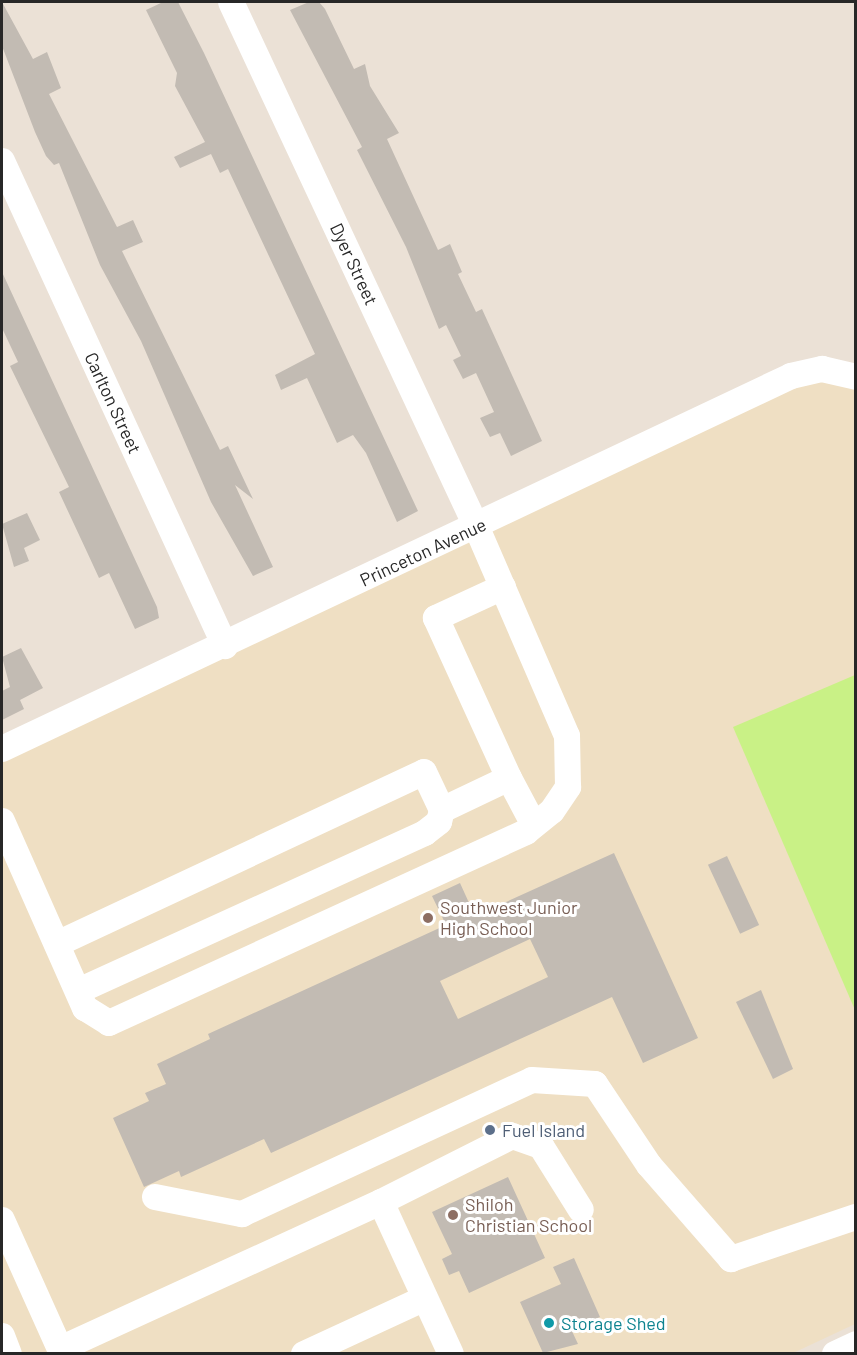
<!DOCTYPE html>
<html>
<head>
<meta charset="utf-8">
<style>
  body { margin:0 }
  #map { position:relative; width:857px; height:1355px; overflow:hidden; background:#ebe1d6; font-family:Barlow,sans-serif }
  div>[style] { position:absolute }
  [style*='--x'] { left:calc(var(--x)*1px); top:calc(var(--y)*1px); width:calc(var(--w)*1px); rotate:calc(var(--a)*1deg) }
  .education>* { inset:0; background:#efdfc3 }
  .pitch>* { inset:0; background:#c9f186 }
  .building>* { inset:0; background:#c2bbb3; transform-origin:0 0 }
  .minor>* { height:26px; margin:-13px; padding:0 13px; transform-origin:13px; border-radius:13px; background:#fff }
  .dots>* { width:16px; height:16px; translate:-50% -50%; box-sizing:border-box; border:3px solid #fff; border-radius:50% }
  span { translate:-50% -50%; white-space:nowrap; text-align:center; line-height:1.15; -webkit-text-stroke:6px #fff; paint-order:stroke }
  .street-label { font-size:18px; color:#272727 }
  .education-label { font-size:18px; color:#785e54 }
  .left { translate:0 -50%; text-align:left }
  .service-label { font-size:18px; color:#4e5e75 }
  .culture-label { font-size:18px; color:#0d838f }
  .frame { position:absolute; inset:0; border:3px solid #272727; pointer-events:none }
</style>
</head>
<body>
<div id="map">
  <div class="education">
    <div style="clip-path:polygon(819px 379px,855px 390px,855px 1324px,791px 1354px,2px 1354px,2px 762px,790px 385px)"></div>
  </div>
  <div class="pitch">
    <div style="clip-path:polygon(855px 675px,855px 1010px,733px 727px)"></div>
  </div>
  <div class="building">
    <div style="clip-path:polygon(2px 2px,33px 59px,47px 52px,61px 88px,49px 94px,117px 227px,133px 220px,143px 242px,122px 251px,220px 450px,228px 446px,253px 499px,235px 485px,273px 567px,253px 576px,211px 502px,141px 341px,100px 265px,59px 163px,54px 165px,46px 156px,35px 132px,2px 46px)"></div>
    <div style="clip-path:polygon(163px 2px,178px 2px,204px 53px,418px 511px,397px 522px,366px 453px,353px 435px,337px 443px,307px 378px,281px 390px,275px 375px,315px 354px,228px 169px,220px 173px,211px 154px,180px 168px,174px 157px,205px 142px,175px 86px,177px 73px,146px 10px)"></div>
    <div style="clip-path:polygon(309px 2px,319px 2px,325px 9px,354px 69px,365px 64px,370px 86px,399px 133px,387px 139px,438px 250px,450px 244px,462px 272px,458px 274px,476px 312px,482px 309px,542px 441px,511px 456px,500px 433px,490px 437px,480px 418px,494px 412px,476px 373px,463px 379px,453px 360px,461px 356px,446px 325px,439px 329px,406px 247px,357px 150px,362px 147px,290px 10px)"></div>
    <div style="clip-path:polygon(2px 272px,157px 607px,159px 618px,135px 629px,109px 573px,99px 578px,87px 552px,59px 492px,69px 487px,10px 366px,18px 362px,2px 328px)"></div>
    <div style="clip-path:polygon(27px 513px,40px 540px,24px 548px,29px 561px,14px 567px,2px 524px)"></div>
    <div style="clip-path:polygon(21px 648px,43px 688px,20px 700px,24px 709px,2px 720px,2px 691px,10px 687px,2px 657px)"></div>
    <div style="clip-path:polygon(evenodd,614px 853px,698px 1038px,643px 1063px,612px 997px,271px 1153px,264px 1139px,181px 1177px,179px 1171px,144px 1187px,113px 1118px,149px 1101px,145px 1093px,166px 1084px,157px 1064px,210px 1039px,208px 1034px,446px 925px,432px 896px,460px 883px,475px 916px,614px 853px,530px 939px,548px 977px,458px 1019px,440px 981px,530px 939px)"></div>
    <div style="left:727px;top:856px;width:76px;height:21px;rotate:65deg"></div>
    <div style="clip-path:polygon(761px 990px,793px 1069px,773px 1079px,736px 1002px)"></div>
    <div style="clip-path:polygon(508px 1177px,545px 1258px,469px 1293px,459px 1271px,449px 1275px,442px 1259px,452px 1254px,432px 1212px)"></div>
    <div style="clip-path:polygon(574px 1258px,600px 1317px,571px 1329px,578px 1344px,543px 1353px,520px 1302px,561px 1284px,553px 1267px)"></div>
  </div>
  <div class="minor">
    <div style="--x:2;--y:161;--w:534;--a:65.31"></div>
    <div style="--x:503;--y:587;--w:74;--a:155.2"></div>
    <div style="--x:436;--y:618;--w:176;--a:65.5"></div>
    <div style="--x:2;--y:749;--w:873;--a:-25.3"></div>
    <div style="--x:791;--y:376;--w:32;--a:-13"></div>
    <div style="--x:822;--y:369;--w:35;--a:13"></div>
    <div style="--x:442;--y:810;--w:74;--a:-25.5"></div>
    <div style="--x:509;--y:778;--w:53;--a:62"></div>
    <div style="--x:2;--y:821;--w:205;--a:66.1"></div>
    <div style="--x:85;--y:1008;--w:28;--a:32"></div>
    <div style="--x:109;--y:1023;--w:459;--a:-24.6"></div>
    <div style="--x:526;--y:832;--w:33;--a:-39"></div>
    <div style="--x:552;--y:811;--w:29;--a:-56"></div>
    <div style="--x:568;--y:787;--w:51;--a:-91.1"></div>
    <div style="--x:567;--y:736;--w:229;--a:-113.4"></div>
    <div style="--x:476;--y:526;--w:578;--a:-115.06"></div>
    <div style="--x:57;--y:944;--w:405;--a:-25.1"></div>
    <div style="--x:424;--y:772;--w:42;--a:64.7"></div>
    <div style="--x:442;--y:810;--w:12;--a:104"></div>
    <div style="--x:439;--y:822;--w:18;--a:142"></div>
    <div style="--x:425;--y:833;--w:381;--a:155.5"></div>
    <div style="--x:155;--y:1197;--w:89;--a:11.1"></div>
    <div style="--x:242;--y:1214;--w:319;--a:-24.8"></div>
    <div style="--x:532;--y:1080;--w:63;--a:3.6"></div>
    <div style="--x:595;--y:1084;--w:97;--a:56.3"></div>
    <div style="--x:649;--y:1165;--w:125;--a:48.9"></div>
    <div style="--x:731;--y:1259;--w:132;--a:-18.6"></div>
    <div style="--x:381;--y:1202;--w:147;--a:-26.7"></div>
    <div style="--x:512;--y:1136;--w:31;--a:19"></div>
    <div style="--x:541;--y:1146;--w:75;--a:58"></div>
    <div style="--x:2;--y:1220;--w:141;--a:65.8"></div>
    <div style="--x:60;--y:1349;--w:353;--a:-24.6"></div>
    <div style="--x:381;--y:1202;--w:167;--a:65.3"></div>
    <div style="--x:2;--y:1336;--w:19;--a:69"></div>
    <div style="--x:304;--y:1354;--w:133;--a:-24.8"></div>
    <div style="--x:835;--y:1354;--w:23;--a:-25"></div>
  </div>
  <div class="dots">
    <div style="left:428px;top:918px;background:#8d6e63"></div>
    <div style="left:490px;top:1130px;background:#5c6f8a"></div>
    <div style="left:453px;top:1215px;background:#8d6e63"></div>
    <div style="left:549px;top:1323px;background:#0f9aa8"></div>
  </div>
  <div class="street-label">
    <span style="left:354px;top:264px;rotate:65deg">Dyer Street</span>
    <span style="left:113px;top:403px;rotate:65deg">Carlton Street</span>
    <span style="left:423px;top:552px;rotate:-25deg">Princeton Avenue</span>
  </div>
  <div class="education-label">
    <span class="left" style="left:440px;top:918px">Southwest Junior<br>High School</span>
    <span class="left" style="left:465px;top:1215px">Shiloh<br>Christian School</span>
  </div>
  <div class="service-label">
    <span class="left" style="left:502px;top:1130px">Fuel Island</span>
  </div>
  <div class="culture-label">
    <span class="left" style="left:561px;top:1323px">Storage Shed</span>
  </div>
  <div class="frame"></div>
</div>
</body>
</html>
